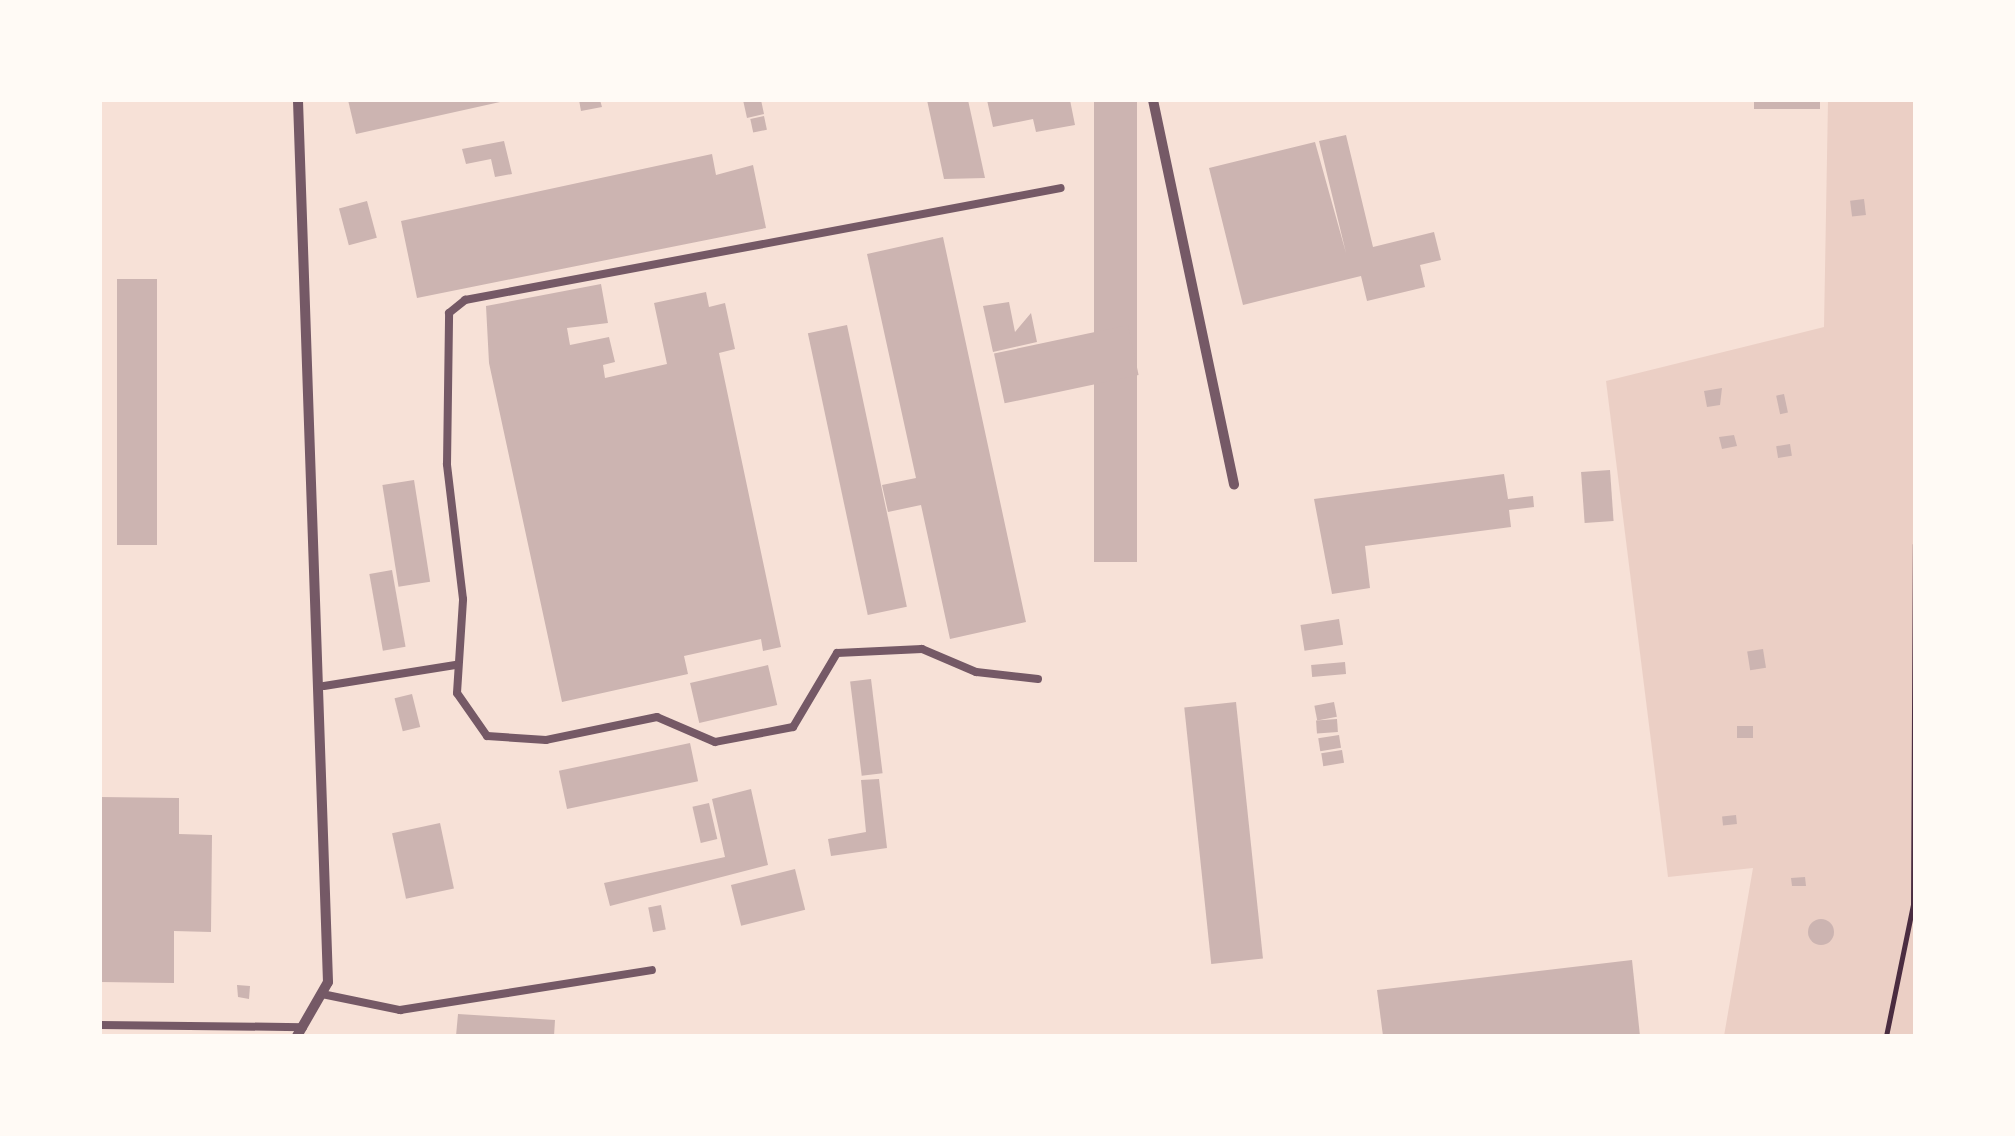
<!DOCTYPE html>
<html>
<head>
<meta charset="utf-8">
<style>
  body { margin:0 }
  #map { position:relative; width:2015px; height:1136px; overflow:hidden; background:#f7e1d7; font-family:"Titillium Web",sans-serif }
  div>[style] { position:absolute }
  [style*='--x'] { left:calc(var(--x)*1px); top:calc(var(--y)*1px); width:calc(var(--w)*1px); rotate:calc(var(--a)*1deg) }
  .green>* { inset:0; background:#ebcfc5 }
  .building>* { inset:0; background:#ccb4b1; transform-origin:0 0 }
  .round { border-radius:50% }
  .path>* { height:5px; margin:-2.5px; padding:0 2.5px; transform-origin:2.5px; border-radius:2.5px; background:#4a2c40 }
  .service>* { height:8px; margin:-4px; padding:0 4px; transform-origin:4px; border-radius:4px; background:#755966 }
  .minor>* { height:10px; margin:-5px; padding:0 5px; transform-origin:5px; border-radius:5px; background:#755966 }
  span { translate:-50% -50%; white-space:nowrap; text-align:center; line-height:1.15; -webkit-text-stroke:10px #fffaf5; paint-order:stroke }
  .frame { position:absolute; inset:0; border:102px solid #fffaf5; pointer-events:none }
</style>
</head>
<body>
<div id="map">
  <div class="green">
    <div style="clip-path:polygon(1828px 100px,1915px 100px,1915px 1036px,1724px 1036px,1753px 868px,1668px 877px,1606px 381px,1824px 327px)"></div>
  </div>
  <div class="building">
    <div style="clip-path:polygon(348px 100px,499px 100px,500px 102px,356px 134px)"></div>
    <div style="clip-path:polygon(579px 100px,600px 100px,602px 107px,581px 111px)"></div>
    <div style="clip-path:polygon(743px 100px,761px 100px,764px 114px,747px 118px)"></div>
    <div style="clip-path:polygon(927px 100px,968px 100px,985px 178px,944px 179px)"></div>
    <div style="clip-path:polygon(987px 100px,1070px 100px,1075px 125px,1036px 132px,1033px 119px,993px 127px)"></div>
    <div style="left:1094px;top:100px;width:43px;height:462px"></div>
    <div style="left:1754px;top:100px;width:66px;height:9px"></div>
    <div style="left:764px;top:116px;width:14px;height:14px;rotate:78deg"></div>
    <div style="clip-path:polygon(1346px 135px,1373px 247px,1434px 232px,1441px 260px,1420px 265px,1425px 287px,1367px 301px,1361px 276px,1243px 305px,1209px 168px,1315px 142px,1346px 253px,1319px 141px)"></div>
    <div style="clip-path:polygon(504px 141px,512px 174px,495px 177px,491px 159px,466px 164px,462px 149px)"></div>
    <div style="clip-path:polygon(712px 154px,716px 175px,753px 165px,766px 228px,417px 298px,401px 221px)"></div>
    <div style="left:1864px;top:199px;width:16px;height:14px;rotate:83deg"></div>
    <div style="left:367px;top:201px;width:38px;height:29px;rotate:75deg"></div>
    <div style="clip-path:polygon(943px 237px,1026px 622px,950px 639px,921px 505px,888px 512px,882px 485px,916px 478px,867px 254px)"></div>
    <div style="left:117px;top:279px;width:40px;height:266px"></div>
    <div style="clip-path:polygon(601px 284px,608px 323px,567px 328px,570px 345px,609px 337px,615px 362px,603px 365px,605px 378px,667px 364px,654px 303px,706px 292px,709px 307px,725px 303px,735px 349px,719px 353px,781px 647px,763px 651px,761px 639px,684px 656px,688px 674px,562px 702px,489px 363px,486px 306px)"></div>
    <div style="clip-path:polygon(1009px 302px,1015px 332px,1031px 313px,1037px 342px,993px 352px,983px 306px)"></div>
    <div style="left:847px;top:325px;width:288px;height:40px;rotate:78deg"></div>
    <div style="left:1128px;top:325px;width:51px;height:137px;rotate:78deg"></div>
    <div style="clip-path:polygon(1722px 388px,1720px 405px,1707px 407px,1704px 391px)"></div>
    <div style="left:1784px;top:394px;width:19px;height:8px;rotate:78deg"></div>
    <div style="clip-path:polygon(1734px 435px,1737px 446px,1722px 449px,1719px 437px)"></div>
    <div style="left:1790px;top:444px;width:12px;height:14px;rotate:81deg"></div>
    <div style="left:1610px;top:470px;width:51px;height:29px;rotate:86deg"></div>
    <div style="clip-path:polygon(1504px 474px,1508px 499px,1533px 496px,1534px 507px,1509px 510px,1511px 527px,1365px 546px,1370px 588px,1332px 594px,1314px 499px)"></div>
    <div style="left:414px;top:480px;width:103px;height:32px;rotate:81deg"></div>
    <div style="left:392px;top:570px;width:78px;height:23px;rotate:80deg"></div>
    <div style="left:1339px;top:619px;width:26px;height:39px;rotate:81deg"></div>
    <div style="left:1763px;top:649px;width:19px;height:16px;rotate:81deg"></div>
    <div style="left:1345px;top:662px;width:12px;height:34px;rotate:85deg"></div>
    <div style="left:768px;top:665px;width:41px;height:80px;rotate:77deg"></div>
    <div style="left:871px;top:679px;width:95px;height:21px;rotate:83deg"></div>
    <div style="left:412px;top:694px;width:34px;height:18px;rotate:76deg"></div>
    <div style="left:1236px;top:702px;width:258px;height:52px;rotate:84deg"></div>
    <div style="left:1334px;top:702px;width:15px;height:20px;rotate:79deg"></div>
    <div style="left:1337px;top:719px;width:13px;height:21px;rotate:86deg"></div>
    <div style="left:1737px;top:726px;width:16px;height:12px"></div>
    <div style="left:1339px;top:735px;width:13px;height:21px;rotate:81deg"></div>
    <div style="left:690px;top:743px;width:39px;height:134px;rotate:78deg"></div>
    <div style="left:1342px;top:750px;width:13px;height:21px;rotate:81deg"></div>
    <div style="clip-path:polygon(879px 779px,887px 848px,831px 856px,828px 839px,866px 832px,861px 780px)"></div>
    <div style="clip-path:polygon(751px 789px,768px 865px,610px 906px,604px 883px,725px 857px,712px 799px)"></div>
    <div style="clip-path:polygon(100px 797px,179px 798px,179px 834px,212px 835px,211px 932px,174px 931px,174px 983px,100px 982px)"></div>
    <div style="left:709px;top:803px;width:37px;height:17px;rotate:77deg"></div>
    <div style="left:1736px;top:815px;width:9px;height:14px;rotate:84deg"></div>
    <div style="left:440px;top:823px;width:67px;height:49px;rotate:78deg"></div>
    <div style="left:795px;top:869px;width:42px;height:66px;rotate:76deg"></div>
    <div style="clip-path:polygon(1805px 877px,1806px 886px,1792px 886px,1791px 878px)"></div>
    <div style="left:661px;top:905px;width:25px;height:13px;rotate:79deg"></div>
    <div class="round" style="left:1808px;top:919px;width:26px;height:26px"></div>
    <div style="clip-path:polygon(1632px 960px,1640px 1036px,1383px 1036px,1377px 990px)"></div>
    <div style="clip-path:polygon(237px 985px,250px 986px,249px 999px,238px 997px)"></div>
    <div style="clip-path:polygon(458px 1014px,555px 1020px,554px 1036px,456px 1036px)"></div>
  </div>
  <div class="path">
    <div style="--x:1886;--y:1036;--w:135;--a:-78.4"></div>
    <div style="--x:1913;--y:904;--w:360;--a:-89.7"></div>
  </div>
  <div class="service">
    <div style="--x:1038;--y:679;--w:62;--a:-173.6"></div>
    <div style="--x:976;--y:672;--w:59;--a:-156.9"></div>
    <div style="--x:922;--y:649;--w:85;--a:177.3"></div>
    <div style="--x:837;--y:653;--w:86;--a:120.7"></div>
    <div style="--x:793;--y:727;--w:79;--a:169.1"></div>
    <div style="--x:715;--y:742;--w:63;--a:-156.7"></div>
    <div style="--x:657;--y:717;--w:113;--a:168.3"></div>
    <div style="--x:546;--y:740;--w:59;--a:-176.1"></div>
    <div style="--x:487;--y:736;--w:52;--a:-124.9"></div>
    <div style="--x:457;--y:693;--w:94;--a:-86.3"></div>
    <div style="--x:463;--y:599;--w:136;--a:-96.8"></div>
    <div style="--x:447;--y:464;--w:151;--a:-89.2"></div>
    <div style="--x:449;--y:313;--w:21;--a:-39"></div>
    <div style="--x:465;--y:300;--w:606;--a:-10.64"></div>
    <div style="--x:324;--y:686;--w:133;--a:-9.1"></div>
    <div style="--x:322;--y:994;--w:80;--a:11.6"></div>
    <div style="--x:400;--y:1010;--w:255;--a:-9"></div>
    <div style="--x:100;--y:1025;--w:203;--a:0.6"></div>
  </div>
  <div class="minor">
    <div style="--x:1153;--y:100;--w:393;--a:78.1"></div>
    <div style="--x:297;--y:1036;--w:62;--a:-60.1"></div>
    <div style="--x:328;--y:982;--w:883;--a:-91.95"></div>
  </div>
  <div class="frame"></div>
</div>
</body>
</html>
